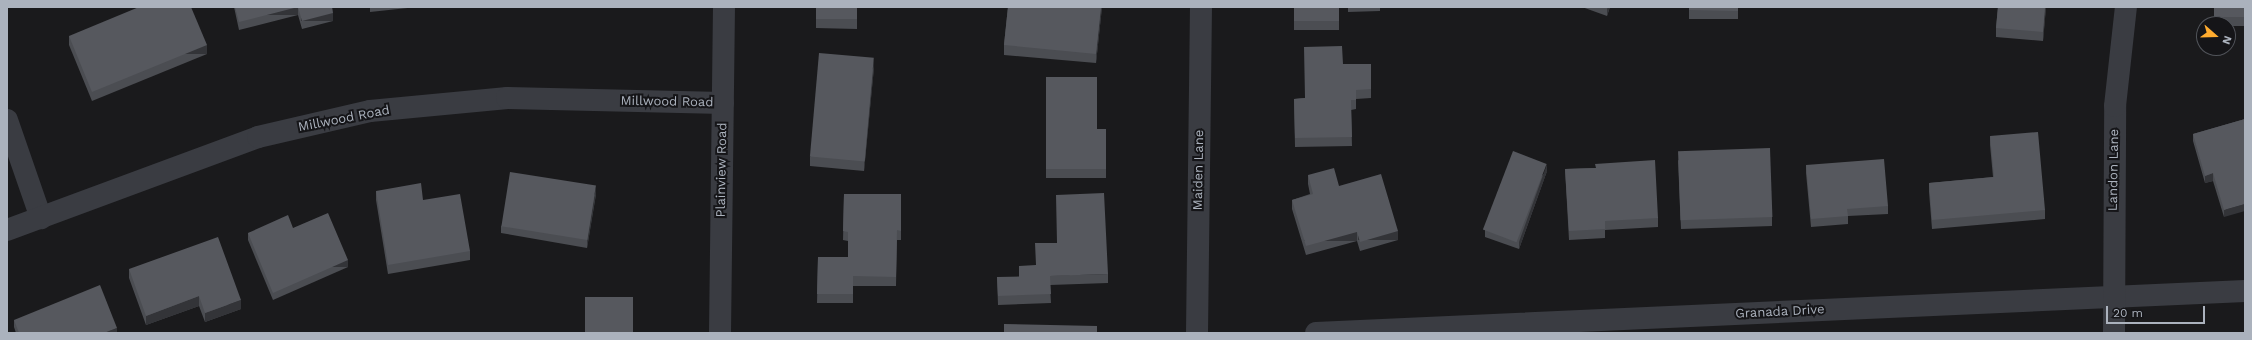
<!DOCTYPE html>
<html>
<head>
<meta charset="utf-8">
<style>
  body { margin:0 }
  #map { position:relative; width:2252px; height:340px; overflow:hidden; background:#1a1a1c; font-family:"Work Sans",sans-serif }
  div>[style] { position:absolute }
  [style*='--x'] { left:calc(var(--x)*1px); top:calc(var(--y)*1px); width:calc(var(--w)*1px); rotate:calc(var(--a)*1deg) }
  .street>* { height:22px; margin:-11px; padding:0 11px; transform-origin:11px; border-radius:11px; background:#3a3c42 }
  .wall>* { inset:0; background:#4b4d52; transform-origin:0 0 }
  .shaded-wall>* { inset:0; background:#333438; transform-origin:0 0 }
  .building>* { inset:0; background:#56585e; transform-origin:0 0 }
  span { translate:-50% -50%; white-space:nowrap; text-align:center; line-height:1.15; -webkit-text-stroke:4px #151518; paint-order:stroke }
  .street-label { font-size:13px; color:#abb2bd }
  .frame { position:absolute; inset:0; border:8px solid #abb2bd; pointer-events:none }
  .north { position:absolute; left:2196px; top:16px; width:40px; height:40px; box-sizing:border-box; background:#151518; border:1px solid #51545a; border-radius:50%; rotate:110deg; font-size:11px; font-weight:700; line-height:16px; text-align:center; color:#abb2bd }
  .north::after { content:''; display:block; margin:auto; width:14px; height:18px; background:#ffac2f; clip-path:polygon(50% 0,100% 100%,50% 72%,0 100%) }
  .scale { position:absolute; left:2106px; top:306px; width:99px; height:18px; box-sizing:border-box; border:2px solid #abb2bd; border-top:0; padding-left:5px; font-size:12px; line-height:14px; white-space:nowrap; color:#abb2bd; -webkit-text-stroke:3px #151518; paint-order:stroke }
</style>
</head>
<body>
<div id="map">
  <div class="street">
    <div style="--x:7;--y:120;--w:104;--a:70.9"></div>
    <div style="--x:7;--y:230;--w:268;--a:-20.3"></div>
    <div style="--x:258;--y:137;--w:115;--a:-13.1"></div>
    <div style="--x:370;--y:111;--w:138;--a:-5.4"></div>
    <div style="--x:507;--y:98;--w:216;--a:1.3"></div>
    <div style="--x:720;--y:333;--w:326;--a:-89.3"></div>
    <div style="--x:1197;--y:333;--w:326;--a:-89.3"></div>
    <div style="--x:1316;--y:333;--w:930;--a:-2.59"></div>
    <div style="--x:2114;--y:333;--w:227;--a:-89.7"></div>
    <div style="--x:2115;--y:106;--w:100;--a:-83.7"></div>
  </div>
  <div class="wall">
    <div style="clip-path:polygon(234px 7px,332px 7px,333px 21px,302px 29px,298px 15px,239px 30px)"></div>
    <div style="clip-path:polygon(370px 7px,417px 7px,370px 12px)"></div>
    <div style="clip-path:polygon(816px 7px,870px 7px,870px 8px,857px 8px,857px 29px,816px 28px)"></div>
    <div style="clip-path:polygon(1008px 7px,1102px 7px,1096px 63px,1004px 55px,1004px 45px)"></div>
    <div style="left:1294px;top:7px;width:45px;height:23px"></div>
    <div style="clip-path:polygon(1348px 7px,1380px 7px,1380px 11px,1348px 12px)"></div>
    <div style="clip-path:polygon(1582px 7px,1610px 7px,1607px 16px)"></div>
    <div style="left:1689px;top:7px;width:49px;height:12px"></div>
    <div style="clip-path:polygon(1998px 7px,2046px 7px,2043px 41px,1996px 37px,1996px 28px)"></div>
    <div style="clip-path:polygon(2214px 7px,2245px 7px,2245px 26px,2228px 26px,2228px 24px,2214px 24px)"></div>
    <div style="clip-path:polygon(69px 36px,207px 54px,92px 101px,69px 45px)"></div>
    <div style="clip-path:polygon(1343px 64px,1371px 64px,1371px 98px,1356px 99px,1356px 109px,1351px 110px,1352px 146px,1295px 147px,1294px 99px,1305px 98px)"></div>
    <div style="clip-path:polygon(874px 67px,864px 171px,810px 166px,810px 157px)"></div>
    <div style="clip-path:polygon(1046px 77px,1097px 129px,1106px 129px,1106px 178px,1046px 178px)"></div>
    <div style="clip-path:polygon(2245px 119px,2224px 217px,2213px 181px,2205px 183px,2193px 141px,2193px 134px)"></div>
    <div style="clip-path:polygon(1990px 136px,2045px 210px,2045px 219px,1932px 229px,1929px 192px,1929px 183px,1993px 177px,1990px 145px)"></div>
    <div style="clip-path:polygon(1678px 160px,1772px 217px,1772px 226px,1681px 229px)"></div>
    <div style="clip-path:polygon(1806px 165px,1888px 206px,1888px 214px,1848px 216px,1848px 224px,1811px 227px,1806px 173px)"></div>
    <div style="clip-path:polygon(1595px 168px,1658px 218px,1658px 227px,1605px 230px,1605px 238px,1569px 240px,1565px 169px)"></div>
    <div style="clip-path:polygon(1547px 171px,1519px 249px,1485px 237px,1485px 230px)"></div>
    <div style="clip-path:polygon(1308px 175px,1339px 186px,1398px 240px,1360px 251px,1357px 241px,1306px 255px,1292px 209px,1292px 200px,1310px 194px,1308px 184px)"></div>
    <div style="clip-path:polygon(376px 191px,423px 200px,470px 251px,470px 260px,388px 274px,376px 200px)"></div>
    <div style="clip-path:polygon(596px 194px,587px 248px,501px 233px,501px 226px)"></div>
    <div style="clip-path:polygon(844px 194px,901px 194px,901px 240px,897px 240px,896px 286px,853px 286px,853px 303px,817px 303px,818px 257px,848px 257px,848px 241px,843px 240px)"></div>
    <div style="clip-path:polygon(293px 228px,348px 267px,273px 300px,248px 240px,248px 233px)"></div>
    <div style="clip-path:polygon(129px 269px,241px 309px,205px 322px,199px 306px,146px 325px,129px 278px)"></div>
    <div style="clip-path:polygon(1108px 274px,1108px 283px,1050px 285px,1051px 303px,998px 305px,997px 277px)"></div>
    <div style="clip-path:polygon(14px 320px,117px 333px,16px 333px,14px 327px)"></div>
  </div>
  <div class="shaded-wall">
    <div style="left:298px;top:7px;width:8px;height:61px;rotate:90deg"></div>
    <div style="clip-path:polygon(1101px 7px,1102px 7px,1096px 63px,1096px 54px)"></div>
    <div style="clip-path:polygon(1608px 7px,1610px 7px,1607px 16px,1607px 9px)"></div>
    <div style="clip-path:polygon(2045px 7px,2046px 7px,2043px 41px,2043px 32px)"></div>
    <div style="left:333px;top:13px;width:8px;height:32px;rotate:90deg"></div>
    <div style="left:207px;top:45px;width:9px;height:124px;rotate:90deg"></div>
    <div style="clip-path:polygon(874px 58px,874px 67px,864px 171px,864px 162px)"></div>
    <div style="clip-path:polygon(1547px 164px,1547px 171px,1519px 249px,1519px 242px)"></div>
    <div style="clip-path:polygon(2213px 173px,2213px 181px,2205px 183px,2205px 176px)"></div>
    <div style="clip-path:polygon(596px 186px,596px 194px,587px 248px,587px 240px)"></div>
    <div style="clip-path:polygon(2245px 204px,2245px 211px,2224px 217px,2224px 210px)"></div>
    <div style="left:1398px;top:231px;width:9px;height:40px;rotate:90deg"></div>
    <div style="left:1357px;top:232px;width:9px;height:53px;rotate:90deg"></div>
    <div style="left:348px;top:260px;width:7px;height:82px;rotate:90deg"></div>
    <div style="clip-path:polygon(199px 296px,199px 306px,146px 325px,146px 316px)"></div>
    <div style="clip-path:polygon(241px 300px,241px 309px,205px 322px,205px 313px)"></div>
    <div style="clip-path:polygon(117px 328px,117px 333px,104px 333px)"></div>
  </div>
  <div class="building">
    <div style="clip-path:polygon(139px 7px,191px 7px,207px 45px,92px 92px,69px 36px)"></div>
    <div style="clip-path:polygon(235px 7px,332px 7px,333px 13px,302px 21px,298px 7px,239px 22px)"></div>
    <div style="left:816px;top:7px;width:41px;height:12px"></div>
    <div style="clip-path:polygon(1008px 7px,1101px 7px,1096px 54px,1004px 45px)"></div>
    <div style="left:1294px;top:7px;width:45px;height:14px"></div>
    <div style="clip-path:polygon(1689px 7px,1738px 7px,1738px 11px,1689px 10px)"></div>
    <div style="clip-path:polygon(1998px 7px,2045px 7px,2043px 32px,1996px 28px)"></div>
    <div style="left:2214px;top:7px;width:31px;height:10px"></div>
    <div style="clip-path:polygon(1342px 46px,1343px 64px,1371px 64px,1371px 89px,1356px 90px,1356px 100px,1351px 100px,1352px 137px,1295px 138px,1294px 99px,1305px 98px,1304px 47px)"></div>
    <div style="left:819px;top:53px;width:55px;height:104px;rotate:5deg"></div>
    <div style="clip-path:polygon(1046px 77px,1097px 77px,1097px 129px,1106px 129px,1106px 169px,1046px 169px)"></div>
    <div style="clip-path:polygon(2245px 119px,2245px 204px,2224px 210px,2213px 173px,2205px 176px,2193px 134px)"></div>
    <div style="clip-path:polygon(2038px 132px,2045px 210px,1932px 220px,1929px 183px,1994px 177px,1990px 136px)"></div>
    <div style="left:1770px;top:148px;width:69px;height:92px;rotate:88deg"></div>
    <div style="left:1513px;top:151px;width:36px;height:84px;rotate:21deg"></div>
    <div style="clip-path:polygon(1884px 159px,1888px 206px,1847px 209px,1848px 216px,1811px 219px,1806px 165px)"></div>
    <div style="clip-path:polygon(1655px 160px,1658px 218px,1605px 221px,1605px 229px,1569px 231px,1565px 169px,1596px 168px,1595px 164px)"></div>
    <div style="clip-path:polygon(1334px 168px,1339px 186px,1381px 174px,1398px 231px,1360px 242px,1357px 232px,1306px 246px,1292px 200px,1313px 194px,1308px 175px)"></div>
    <div style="left:510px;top:172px;width:87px;height:55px;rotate:9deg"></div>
    <div style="clip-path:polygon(421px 183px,423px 200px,460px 194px,470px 251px,388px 265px,376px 191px)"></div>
    <div style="clip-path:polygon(1104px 193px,1108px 274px,1050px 276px,1051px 294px,998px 296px,997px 277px,1019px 277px,1019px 266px,1036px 265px,1035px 243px,1057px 243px,1056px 195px)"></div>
    <div style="clip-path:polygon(844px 194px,901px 194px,901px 231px,897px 230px,896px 277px,853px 276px,853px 294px,817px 294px,818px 257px,848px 257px,848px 232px,843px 231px)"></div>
    <div style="clip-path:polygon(328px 213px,348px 260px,273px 293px,248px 233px,288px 215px,293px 228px)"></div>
    <div style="clip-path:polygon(218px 237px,241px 300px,205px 313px,199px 296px,146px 316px,129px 269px)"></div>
    <div style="clip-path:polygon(100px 285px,117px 328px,104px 333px,19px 333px,14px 320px)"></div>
    <div style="left:585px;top:297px;width:48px;height:36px"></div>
    <div style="clip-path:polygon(1004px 324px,1097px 326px,1097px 333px,1004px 333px)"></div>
  </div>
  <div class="street-label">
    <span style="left:667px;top:102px;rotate:1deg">Millwood Road</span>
    <span style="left:344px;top:119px;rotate:-11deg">Millwood Road</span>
    <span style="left:722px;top:170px;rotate:-89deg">Plainview Road</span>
    <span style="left:1199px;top:170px;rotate:-89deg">Maiden Lane</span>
    <span style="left:2114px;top:170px;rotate:-89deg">Landon Lane</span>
    <span style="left:1780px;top:312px;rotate:-3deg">Granada Drive</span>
  </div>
  <div class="frame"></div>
  <div class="north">N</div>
  <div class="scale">20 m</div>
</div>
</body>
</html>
